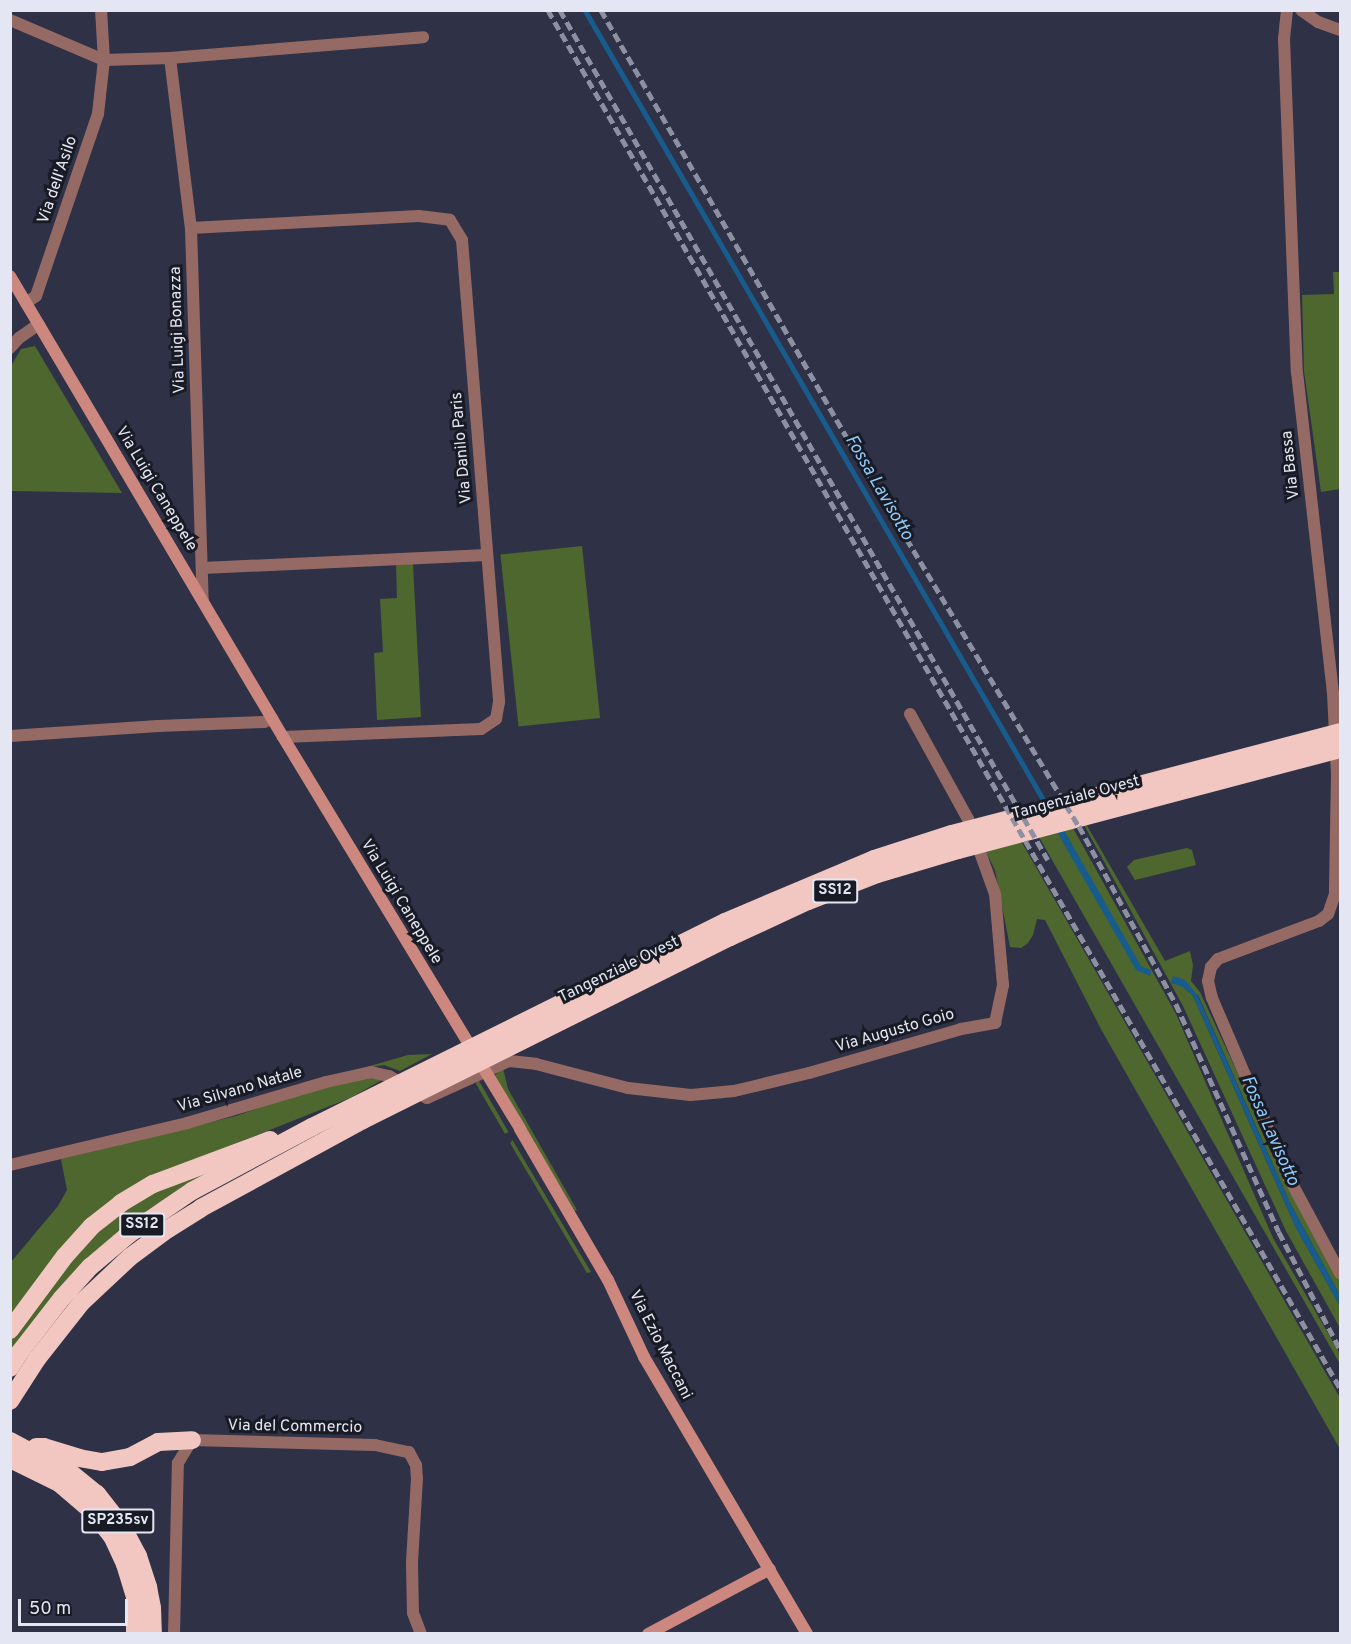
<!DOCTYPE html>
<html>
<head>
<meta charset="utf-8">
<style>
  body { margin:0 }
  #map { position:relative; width:1351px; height:1644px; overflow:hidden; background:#2f3247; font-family:Overpass,sans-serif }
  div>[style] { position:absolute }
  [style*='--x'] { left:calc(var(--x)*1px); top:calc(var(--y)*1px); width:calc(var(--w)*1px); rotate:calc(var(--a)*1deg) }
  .green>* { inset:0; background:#4d672f; transform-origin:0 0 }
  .water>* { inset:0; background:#175c8c }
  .stream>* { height:4.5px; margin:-2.25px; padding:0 2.25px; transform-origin:2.25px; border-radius:2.25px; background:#175c8c }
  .street>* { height:12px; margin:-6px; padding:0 6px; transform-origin:6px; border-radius:6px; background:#966a64 }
  .secondary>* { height:12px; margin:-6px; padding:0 6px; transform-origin:6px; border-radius:6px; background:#cc877e }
  .highway>* { height:18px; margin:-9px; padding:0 9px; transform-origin:9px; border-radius:9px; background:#f3c7c1 }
  .rail>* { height:4.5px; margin-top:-2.25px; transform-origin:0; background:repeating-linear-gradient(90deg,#8d90a1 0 9px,transparent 0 13.5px) }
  span { translate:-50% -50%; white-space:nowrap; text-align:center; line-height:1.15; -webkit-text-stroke:6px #191b24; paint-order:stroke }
  .shield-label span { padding:2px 4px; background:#191b24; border:2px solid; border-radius:4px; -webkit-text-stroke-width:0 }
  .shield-label { font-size:15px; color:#e4e6f4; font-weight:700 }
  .street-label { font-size:16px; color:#e4e6f4 }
  .water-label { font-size:18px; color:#8fcbfd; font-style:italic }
  .frame { position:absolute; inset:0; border:12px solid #e4e6f4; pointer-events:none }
  .scale { position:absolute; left:18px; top:1599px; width:110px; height:27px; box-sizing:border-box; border:3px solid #e4e6f4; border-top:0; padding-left:8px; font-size:18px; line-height:21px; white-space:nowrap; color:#e4e6f4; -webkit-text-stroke:4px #191b24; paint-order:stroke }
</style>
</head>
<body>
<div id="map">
  <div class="green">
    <div style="clip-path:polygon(1333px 272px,1340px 272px,1340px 489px,1321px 492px,1304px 371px,1302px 295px,1334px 294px)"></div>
    <div style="clip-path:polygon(35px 346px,122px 493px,11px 491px,11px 366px,21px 349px)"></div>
    <div style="left:582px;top:546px;width:173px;height:82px;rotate:84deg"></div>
    <div style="clip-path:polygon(396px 564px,413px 564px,421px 717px,377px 720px,374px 653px,383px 652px,380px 599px,397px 598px)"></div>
    <div style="clip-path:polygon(1086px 824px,1165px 961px,1190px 951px,1193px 965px,1191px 981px,1200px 992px,1296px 1199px,1340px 1280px,1340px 1295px,1290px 1203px,1198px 995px,1183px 987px,1193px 996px,1296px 1228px,1340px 1306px,1340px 1328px,1286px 1231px,1183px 1006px,1084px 825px)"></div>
    <div style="clip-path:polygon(1073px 828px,1176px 1014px,1273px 1238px,1340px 1354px,1340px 1364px,1039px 837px)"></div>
    <div style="clip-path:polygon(1021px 841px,1340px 1398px,1340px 1449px,1102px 1031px,1045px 920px,1037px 919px,1033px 935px,1028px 943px,1021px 948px,1010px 947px,995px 870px,985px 850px)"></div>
    <div style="clip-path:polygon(1187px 848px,1192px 850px,1196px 865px,1135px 880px,1127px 867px,1134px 860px)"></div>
    <div style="clip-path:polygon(432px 1054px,400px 1071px,384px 1065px,356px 1070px,408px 1055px)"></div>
    <div style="clip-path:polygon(503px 1068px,508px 1089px,577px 1210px,575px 1211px,494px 1076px)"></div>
    <div style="clip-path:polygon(368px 1076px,382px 1080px,350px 1098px,149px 1178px,11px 1318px,11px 1262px,58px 1206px,67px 1190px,61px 1159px,236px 1116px,316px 1088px)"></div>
    <div style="left:479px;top:1081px;width:59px;height:4px;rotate:60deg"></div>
    <div style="clip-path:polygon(513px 1140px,513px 1141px,591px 1272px,587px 1273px,510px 1143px)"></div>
    <div style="clip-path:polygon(201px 1175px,202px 1177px,149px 1209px,98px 1250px,11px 1355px,11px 1340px,65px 1268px,94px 1236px,128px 1208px,159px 1189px)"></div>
  </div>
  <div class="water">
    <div style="clip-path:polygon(1064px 830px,1141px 966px,1151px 970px,1150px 976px,1136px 970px,1057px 832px)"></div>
    <div style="clip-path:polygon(1173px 976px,1185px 980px,1198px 996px,1290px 1203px,1340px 1295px,1340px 1306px,1296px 1228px,1193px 996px,1183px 987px,1171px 983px)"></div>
  </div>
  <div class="stream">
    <div style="--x:585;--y:10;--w:918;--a:59.86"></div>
  </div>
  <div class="street">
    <div style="--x:1287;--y:10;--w:29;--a:96"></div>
    <div style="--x:1284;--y:39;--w:333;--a:87.8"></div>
    <div style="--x:1297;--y:372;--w:323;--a:83.6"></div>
    <div style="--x:1333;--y:693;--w:81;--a:87.2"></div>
    <div style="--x:1337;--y:774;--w:120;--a:91"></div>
    <div style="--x:1335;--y:894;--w:21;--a:109"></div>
    <div style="--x:1328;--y:914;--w:11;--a:142"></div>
    <div style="--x:1319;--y:921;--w:108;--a:159.4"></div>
    <div style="--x:1218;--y:959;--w:11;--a:131"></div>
    <div style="--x:1211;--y:967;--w:14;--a:102"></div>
    <div style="--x:1208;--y:981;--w:17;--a:77"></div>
    <div style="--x:1212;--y:998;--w:196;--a:66.8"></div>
    <div style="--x:1289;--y:1178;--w:108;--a:61.8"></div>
    <div style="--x:1301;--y:10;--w:21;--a:35"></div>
    <div style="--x:1318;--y:22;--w:23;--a:20"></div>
    <div style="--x:10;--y:20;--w:102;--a:23.1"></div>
    <div style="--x:104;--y:60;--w:66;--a:-1.7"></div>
    <div style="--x:170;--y:58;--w:254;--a:-4.7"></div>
    <div style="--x:170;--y:58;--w:171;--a:83"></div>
    <div style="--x:191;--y:228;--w:373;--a:88.2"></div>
    <div style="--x:191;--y:228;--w:228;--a:-3"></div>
    <div style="--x:419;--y:216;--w:31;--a:7"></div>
    <div style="--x:450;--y:220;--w:23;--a:59"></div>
    <div style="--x:462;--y:240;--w:463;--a:85.4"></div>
    <div style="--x:499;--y:702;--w:17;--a:100"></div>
    <div style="--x:496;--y:719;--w:18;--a:146"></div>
    <div style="--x:481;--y:729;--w:198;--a:177.7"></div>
    <div style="--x:26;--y:303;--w:12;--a:-35"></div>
    <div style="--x:36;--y:296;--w:192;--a:-71.2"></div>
    <div style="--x:98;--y:114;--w:54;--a:-83.7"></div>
    <div style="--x:104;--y:60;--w:50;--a:-93.4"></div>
    <div style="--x:10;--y:348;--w:13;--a:-48"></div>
    <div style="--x:19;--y:338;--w:24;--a:-35"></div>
    <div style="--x:202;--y:568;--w:285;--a:-2.6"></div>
    <div style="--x:10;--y:736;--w:148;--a:-3.9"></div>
    <div style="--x:158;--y:726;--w:106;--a:-2.2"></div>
    <div style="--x:264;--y:722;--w:9;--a:-21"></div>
    <div style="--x:10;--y:1165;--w:182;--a:-13.3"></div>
    <div style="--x:187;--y:1123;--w:145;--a:-16.4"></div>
    <div style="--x:326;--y:1082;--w:46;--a:-12.5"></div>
    <div style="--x:371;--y:1072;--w:18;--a:13"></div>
    <div style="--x:389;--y:1076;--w:44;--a:30.1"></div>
    <div style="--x:427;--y:1098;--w:90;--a:-24.3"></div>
    <div style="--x:509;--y:1061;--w:27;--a:6"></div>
    <div style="--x:536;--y:1064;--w:95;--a:14.6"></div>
    <div style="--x:628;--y:1088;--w:63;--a:6.3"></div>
    <div style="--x:691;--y:1095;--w:43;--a:-5.3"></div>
    <div style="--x:734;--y:1091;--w:77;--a:-13.5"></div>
    <div style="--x:809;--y:1073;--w:158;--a:-16.1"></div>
    <div style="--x:961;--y:1029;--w:35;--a:-10"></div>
    <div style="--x:995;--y:1023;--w:39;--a:-78"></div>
    <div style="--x:1003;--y:985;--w:91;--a:-95"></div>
    <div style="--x:995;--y:894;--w:80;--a:-109.8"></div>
    <div style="--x:968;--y:819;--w:120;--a:-118.9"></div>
    <div style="--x:174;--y:1634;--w:171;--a:-88.7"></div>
    <div style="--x:178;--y:1463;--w:27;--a:-59"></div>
    <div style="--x:192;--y:1440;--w:183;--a:1.6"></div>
    <div style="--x:375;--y:1445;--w:35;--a:12"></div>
    <div style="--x:409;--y:1452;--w:15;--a:62"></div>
    <div style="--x:416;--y:1465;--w:13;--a:86"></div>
    <div style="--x:417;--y:1478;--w:85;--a:93.4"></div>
    <div style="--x:412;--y:1563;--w:50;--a:88.9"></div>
    <div style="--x:413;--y:1613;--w:22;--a:69"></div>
  </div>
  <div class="secondary">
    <div style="--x:10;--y:276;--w:536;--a:59.37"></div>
    <div style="--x:283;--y:737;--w:458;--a:58.8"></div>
    <div style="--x:520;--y:1129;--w:175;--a:59.8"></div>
    <div style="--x:608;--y:1280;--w:85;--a:64.9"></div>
    <div style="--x:644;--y:1357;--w:321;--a:59.5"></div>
    <div style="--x:648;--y:1634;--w:138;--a:-28"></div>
  </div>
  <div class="highway">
    <div style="--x:10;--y:1330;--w:92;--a:-53.4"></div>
    <div style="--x:65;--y:1256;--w:40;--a:-48"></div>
    <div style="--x:92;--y:1226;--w:37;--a:-38"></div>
    <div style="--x:121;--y:1203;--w:37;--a:-31"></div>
    <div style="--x:153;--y:1184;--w:125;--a:-20.6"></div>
    <div style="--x:10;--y:1368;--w:19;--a:-58"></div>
    <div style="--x:20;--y:1352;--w:68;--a:-52.1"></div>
    <div style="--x:62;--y:1298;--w:42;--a:-47.9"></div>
    <div style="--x:90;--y:1267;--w:51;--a:-40.2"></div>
    <div style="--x:129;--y:1234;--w:76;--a:-34.3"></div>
    <div style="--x:192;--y:1191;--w:136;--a:-28.1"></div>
    <div style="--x:312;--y:1127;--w:461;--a:-26.4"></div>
    <div style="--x:725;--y:922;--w:162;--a:-22.9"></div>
    <div style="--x:874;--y:859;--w:82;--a:-17.8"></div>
    <div style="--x:952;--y:834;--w:401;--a:-14.7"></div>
    <div style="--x:10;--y:1401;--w:50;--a:-57.3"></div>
    <div style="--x:37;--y:1359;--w:71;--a:-51.8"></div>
    <div style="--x:81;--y:1303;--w:67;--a:-43.2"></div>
    <div style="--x:130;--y:1257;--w:47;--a:-36.4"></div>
    <div style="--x:168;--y:1229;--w:39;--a:-32"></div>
    <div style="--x:201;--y:1208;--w:184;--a:-28.5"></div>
    <div style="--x:363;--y:1120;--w:410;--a:-26.5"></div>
    <div style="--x:730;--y:937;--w:86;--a:-24.8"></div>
    <div style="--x:808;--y:901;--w:74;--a:-21.4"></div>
    <div style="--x:877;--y:874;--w:84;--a:-16.5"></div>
    <div style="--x:958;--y:850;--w:395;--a:-14.8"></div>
    <div style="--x:10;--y:1441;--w:70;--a:28"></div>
    <div style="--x:72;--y:1474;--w:32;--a:39"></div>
    <div style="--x:97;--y:1494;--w:41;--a:52"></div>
    <div style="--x:122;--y:1526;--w:34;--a:62"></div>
    <div style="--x:138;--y:1556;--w:33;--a:72"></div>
    <div style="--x:148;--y:1587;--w:21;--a:79"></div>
    <div style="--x:152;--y:1608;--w:26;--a:88"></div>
    <div style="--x:36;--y:1447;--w:8;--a:0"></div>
    <div style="--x:44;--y:1447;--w:37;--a:17"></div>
    <div style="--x:79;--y:1458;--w:23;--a:10"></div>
    <div style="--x:102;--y:1462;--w:28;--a:-10"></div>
    <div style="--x:130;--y:1457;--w:32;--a:-28"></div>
    <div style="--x:158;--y:1442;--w:34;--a:-3"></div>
    <div style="--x:10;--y:1459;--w:55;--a:26.1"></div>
    <div style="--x:59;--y:1483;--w:45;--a:40.5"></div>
    <div style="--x:93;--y:1512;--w:31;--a:52"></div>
    <div style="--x:112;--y:1536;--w:31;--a:65"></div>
    <div style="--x:125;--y:1564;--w:34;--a:73"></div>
    <div style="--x:135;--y:1596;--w:38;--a:90"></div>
  </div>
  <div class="rail">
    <div style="--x:548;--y:10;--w:1589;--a:60.11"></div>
    <div style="--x:560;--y:10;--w:980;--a:60.14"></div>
    <div style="--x:601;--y:10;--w:530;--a:60.09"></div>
    <div style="--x:865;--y:469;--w:416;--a:59.1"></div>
    <div style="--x:1079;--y:826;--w:203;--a:61.4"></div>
    <div style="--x:1176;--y:1004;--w:250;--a:65.7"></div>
    <div style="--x:1279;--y:1232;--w:132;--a:62.5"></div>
  </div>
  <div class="shield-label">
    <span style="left:835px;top:891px">SS12</span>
    <span style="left:142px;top:1225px">SS12</span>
    <span style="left:118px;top:1521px">SP235sv</span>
  </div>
  <div class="street-label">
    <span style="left:58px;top:180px;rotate:-71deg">Via dell'Asilo</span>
    <span style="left:178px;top:330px;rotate:-92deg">Via Luigi Bonazza</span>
    <span style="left:462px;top:448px;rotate:-95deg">Via Danilo Paris</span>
    <span style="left:1291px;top:465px;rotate:-96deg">Via Bassa</span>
    <span style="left:156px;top:489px;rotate:59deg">Via Luigi Caneppele</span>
    <span style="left:1076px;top:798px;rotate:-15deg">Tangenziale Ovest</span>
    <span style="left:401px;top:902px;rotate:59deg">Via Luigi Caneppele</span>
    <span style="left:619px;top:970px;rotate:-26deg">Tangenziale Ovest</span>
    <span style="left:895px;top:1031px;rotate:-16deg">Via Augusto Goio</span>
    <span style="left:240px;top:1090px;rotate:-16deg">Via Silvano Natale</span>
    <span style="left:660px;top:1345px;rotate:63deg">Via Ezio Maccani</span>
    <span style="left:295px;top:1427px;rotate:1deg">Via del Commercio</span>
  </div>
  <div class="water-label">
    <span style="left:878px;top:488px;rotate:60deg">Fossa Lavisotto</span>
    <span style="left:1269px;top:1131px;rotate:66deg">Fossa Lavisotto</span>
  </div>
  <div class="frame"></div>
  <div class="scale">50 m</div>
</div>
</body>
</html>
